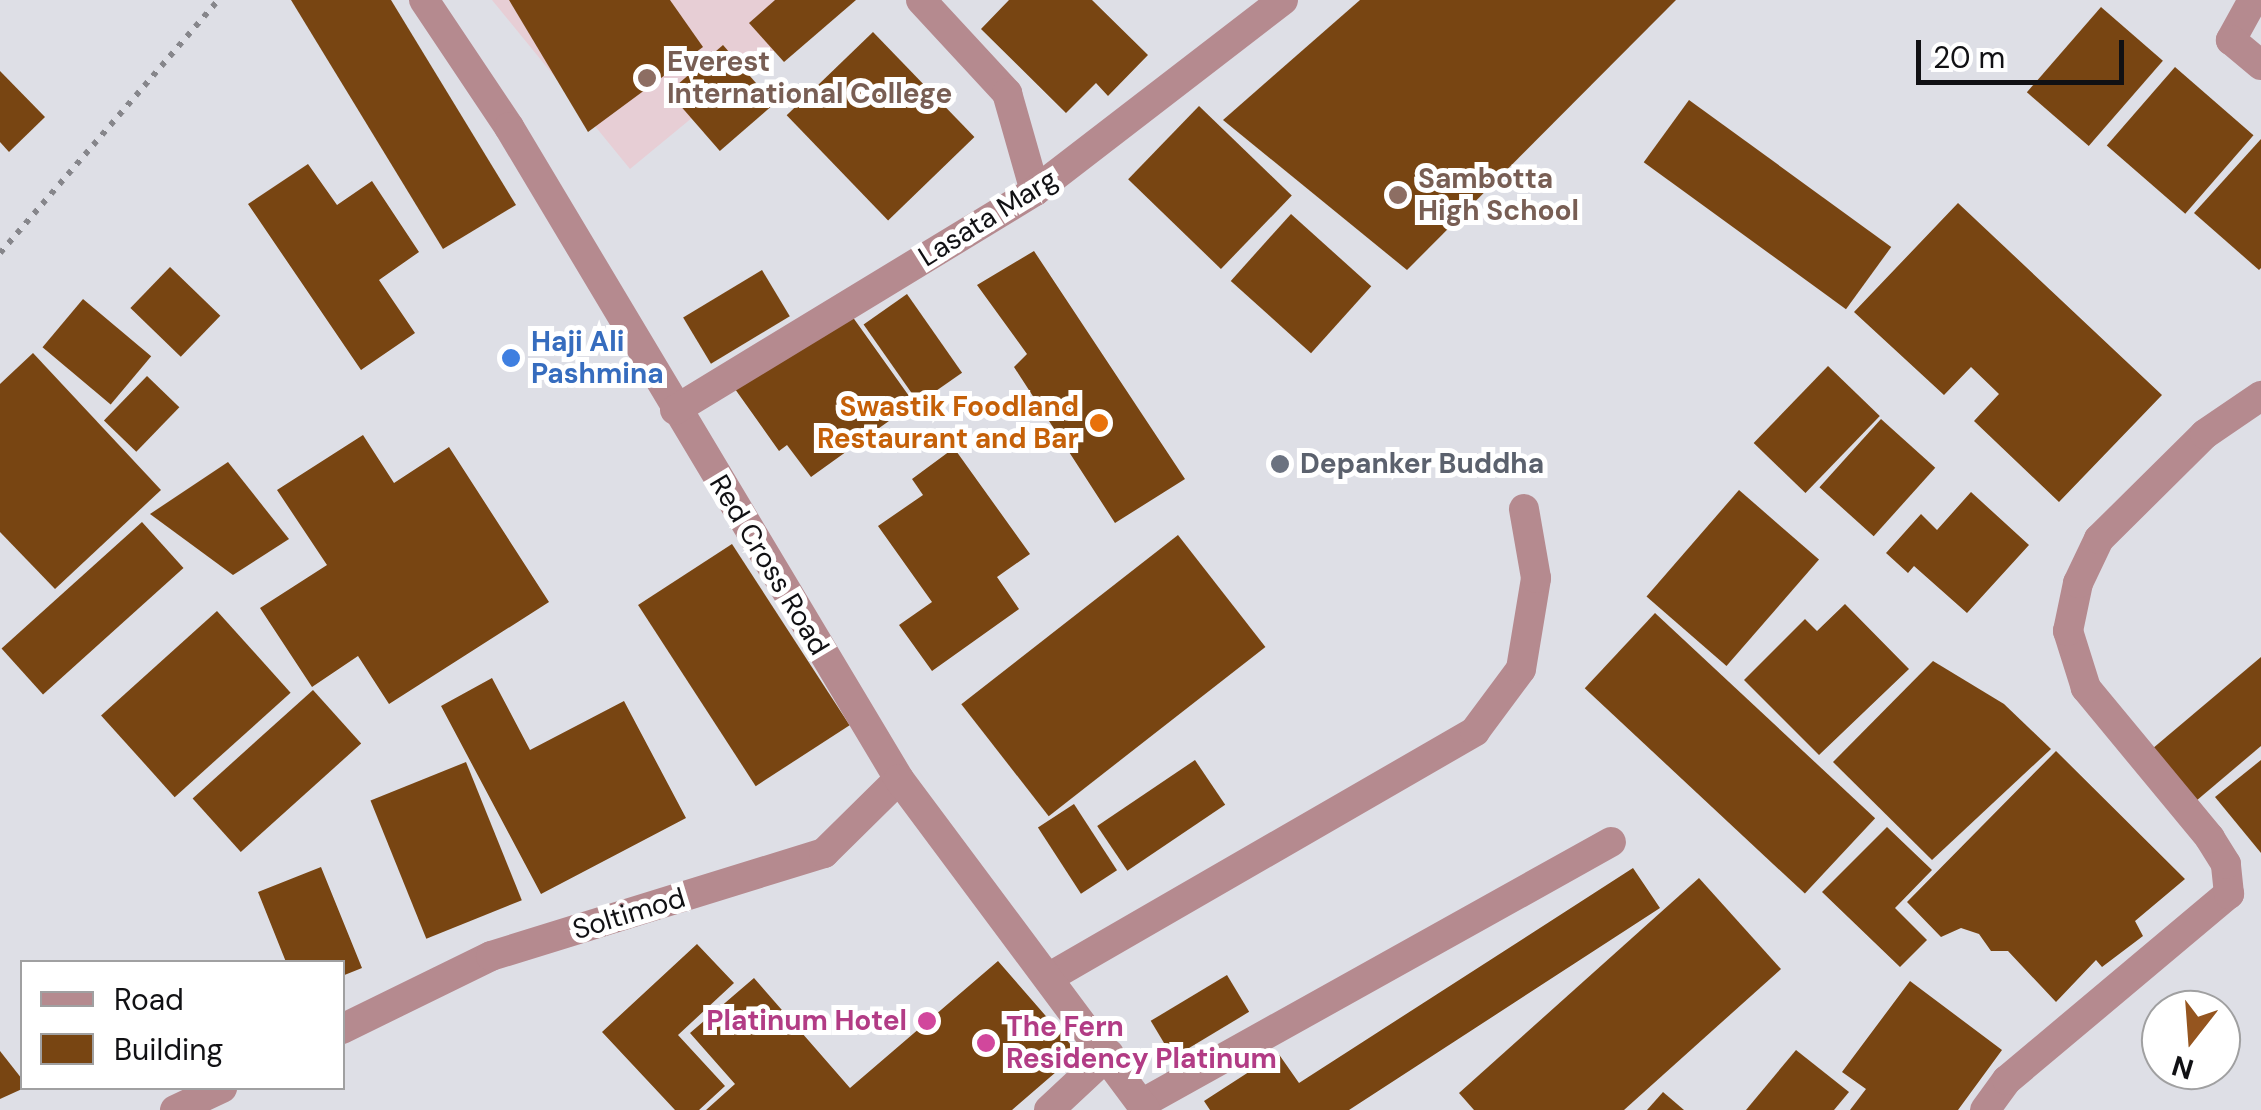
<!DOCTYPE html>
<html>
<head>
<meta charset="utf-8">
<style>
  body { margin:0 }
  #map { position:relative; width:2261px; height:1110px; overflow:hidden; background:#dedfe6; font-family:"DM Sans",sans-serif }
  div>[style] { position:absolute }
  [style*='--x'] { left:calc(var(--x)*1px); top:calc(var(--y)*1px); width:calc(var(--w)*1px); rotate:calc(var(--a)*1deg) }
  .education>* { inset:0; background:#e7ced5 }
  .building>* { inset:0; background:#784512; transform-origin:0 0 }
  .path>* { height:6px; margin-top:-3px; transform-origin:0; background:repeating-linear-gradient(90deg,#86868b 0 5px,transparent 0 13px) }
  .lane>* { height:30px; margin:-15px; padding:0 15px; transform-origin:15px; border-radius:15px; background:#b58a8f }
  .street>* { height:30px; margin:-15px; padding:0 15px; transform-origin:15px; border-radius:15px; background:#b58a8f }
  .dots>* { width:28px; height:28px; translate:-50% -50%; box-sizing:border-box; border:5px solid #fff; border-radius:50% }
  span { translate:-50% -50%; white-space:nowrap; text-align:center; line-height:1.15; -webkit-text-stroke:10px #fff; paint-order:stroke }
  .education-label { font-size:28px; color:#785e54; font-weight:700 }
  .left { translate:0 -50%; text-align:left }
  .street-label { font-size:28px; color:#111114 }
  .shop-label { font-size:28px; color:#366cbe; font-weight:700 }
  .food-label { font-size:28px; color:#c56008; font-weight:700 }
  .right { translate:-100% -50%; text-align:right }
  .worship-label { font-size:28px; color:#5b616d; font-weight:700 }
  .hotel-label { font-size:28px; color:#b23c85; font-weight:700 }
  .legend { position:absolute; left:20px; top:960px; width:325px; height:130px; box-sizing:border-box; background:#fff; border:2px solid #a0a0a1; margin:0; padding:12px 18px; list-style:none; font-size:30px; color:#111114 }
  .legend li { display:flex; align-items:center; gap:20px; height:50px }
  .legend b { width:50px; border:2px solid #a0a0a1 }
  .north { position:absolute; left:2141px; top:990px; width:100px; height:100px; box-sizing:border-box; background:#fff; border:2px solid #a0a0a1; border-radius:50%; rotate:197deg; font-size:28px; font-weight:700; line-height:40px; text-align:center; color:#111114 }
  .north::after { content:''; display:block; margin:auto; width:35px; height:45px; background:#95551f; clip-path:polygon(50% 0,100% 100%,50% 72%,0 100%) }
  .scale { position:absolute; left:1916px; top:40px; width:208px; height:45px; box-sizing:border-box; border:5px solid #111114; border-top:0; padding-left:12px; font-size:30px; line-height:35px; white-space:nowrap; color:#111114; -webkit-text-stroke:8px #fff; paint-order:stroke }
</style>
</head>
<body>
<div id="map">
  <div class="education">
    <div style="clip-path:polygon(492px 0,835px 0,630px 169px)"></div>
  </div>
  <div class="building">
    <div style="clip-path:polygon(291px 0,391px 0,516px 205px,443px 249px)"></div>
    <div style="clip-path:polygon(509px 0,670px 0,703px 47px,588px 132px)"></div>
    <div style="clip-path:polygon(775px 0,856px 0,784px 62px,749px 23px)"></div>
    <div style="clip-path:polygon(1009px 0,1092px 0,1148px 55px,1108px 96px,1096px 83px,1066px 113px,981px 29px)"></div>
    <div style="clip-path:polygon(1360px 0,1676px 0,1407px 270px,1223px 120px)"></div>
    <div style="left:2101px;top:7px;width:82px;height:113px;rotate:41deg"></div>
    <div style="left:873px;top:32px;width:146px;height:120px;rotate:46deg"></div>
    <div style="left:723px;top:45px;width:78px;height:72px;rotate:49deg"></div>
    <div style="left:2175px;top:67px;width:104px;height:104px;rotate:41deg"></div>
    <div style="clip-path:polygon(0 71px,45px 117px,9px 152px,0 142px)"></div>
    <div style="left:1689px;top:100px;width:250px;height:77px;rotate:36deg"></div>
    <div style="left:1199px;top:106px;width:129px;height:102px;rotate:44deg"></div>
    <div style="clip-path:polygon(2261px 139px,2261px 268px,2259px 270px,2194px 213px)"></div>
    <div style="clip-path:polygon(308px 164px,337px 205px,372px 181px,419px 252px,379px 280px,415px 333px,361px 370px,248px 204px)"></div>
    <div style="clip-path:polygon(1958px 203px,2162px 395px,2059px 502px,1974px 421px,1999px 394px,1971px 367px,1944px 395px,1854px 312px)"></div>
    <div style="left:1291px;top:214px;width:108px;height:90px;rotate:42deg"></div>
    <div style="clip-path:polygon(1034px 251px,1185px 479px,1115px 523px,1014px 367px,1027px 354px,977px 285px)"></div>
    <div style="left:170px;top:267px;width:70px;height:57px;rotate:44deg"></div>
    <div style="left:762px;top:270px;width:54px;height:92px;rotate:59deg"></div>
    <div style="left:907px;top:294px;width:96px;height:53px;rotate:55deg"></div>
    <div style="left:83px;top:299px;width:89px;height:63px;rotate:40deg"></div>
    <div style="clip-path:polygon(847px 309px,914px 403px,811px 477px,787px 445px,779px 451px,735px 389px)"></div>
    <div style="clip-path:polygon(33px 353px,161px 490px,55px 589px,0 532px,0 384px)"></div>
    <div style="left:1828px;top:366px;width:72px;height:107px;rotate:44deg"></div>
    <div style="left:147px;top:376px;width:45px;height:62px;rotate:44deg"></div>
    <div style="left:1881px;top:419px;width:73px;height:92px;rotate:42deg"></div>
    <div style="clip-path:polygon(363px 435px,394px 483px,449px 447px,549px 602px,389px 704px,358px 656px,312px 687px,260px 608px,327px 565px,277px 490px)"></div>
    <div style="clip-path:polygon(954px 448px,1030px 554px,997px 577px,1019px 609px,932px 671px,899px 625px,932px 602px,878px 526px,923px 495px,912px 479px)"></div>
    <div style="clip-path:polygon(228px 462px,289px 539px,233px 575px,150px 514px)"></div>
    <div style="left:1739px;top:490px;width:106px;height:141px;rotate:41deg"></div>
    <div style="clip-path:polygon(1971px 492px,2029px 545px,1967px 613px,1914px 566px,1908px 573px,1886px 553px,1921px 514px,1937px 530px)"></div>
    <div style="left:142px;top:522px;width:62px;height:189px;rotate:48deg"></div>
    <div style="left:1178px;top:535px;width:142px;height:275px;rotate:52deg"></div>
    <div style="left:732px;top:544px;width:216px;height:112px;rotate:57deg"></div>
    <div style="clip-path:polygon(1845px 604px,1909px 669px,1819px 755px,1744px 680px,1805px 619px,1817px 631px)"></div>
    <div style="left:217px;top:611px;width:110px;height:156px;rotate:48deg"></div>
    <div style="left:1655px;top:613px;width:301px;height:103px;rotate:43deg"></div>
    <div style="clip-path:polygon(2261px 657px,2261px 746px,2196px 801px,2152px 749px)"></div>
    <div style="clip-path:polygon(1933px 661px,2004px 704px,2051px 749px,1932px 860px,1833px 762px)"></div>
    <div style="clip-path:polygon(492px 678px,530px 750px,624px 701px,686px 818px,541px 894px,441px 706px)"></div>
    <div style="left:313px;top:690px;width:72px;height:162px;rotate:48deg"></div>
    <div style="clip-path:polygon(2056px 751px,2185px 879px,2135px 921px,2143px 936px,2102px 967px,2096px 960px,2056px 1002px,2008px 951px,1991px 951px,1979px 934px,1961px 928px,1941px 937px,1907px 902px)"></div>
    <div style="left:1195px;top:760px;width:54px;height:118px;rotate:56deg"></div>
    <div style="clip-path:polygon(2261px 760px,2261px 853px,2215px 797px)"></div>
    <div style="left:466px;top:762px;width:149px;height:103px;rotate:68deg"></div>
    <div style="left:1074px;top:804px;width:79px;height:43px;rotate:57deg"></div>
    <div style="clip-path:polygon(1887px 827px,1932px 870px,1895px 908px,1927px 940px,1900px 967px,1822px 892px)"></div>
    <div style="clip-path:polygon(321px 867px,362px 968px,342px 976px,342px 962px,286px 962px,258px 892px)"></div>
    <div style="clip-path:polygon(1633px 868px,1660px 908px,1349px 1110px,1210px 1110px,1204px 1101px,1278px 1053px,1299px 1083px)"></div>
    <div style="clip-path:polygon(1699px 878px,1781px 969px,1624px 1110px,1474px 1110px,1459px 1093px)"></div>
    <div style="clip-path:polygon(697px 944px,734px 983px,678px 1035px,725px 1086px,699px 1110px,675px 1110px,602px 1032px)"></div>
    <div style="clip-path:polygon(998px 961px,1078px 1053px,1012px 1110px,706px 1110px,735px 1084px,690px 1033px,754px 978px,850px 1088px)"></div>
    <div style="left:1227px;top:975px;width:43px;height:89px;rotate:59deg"></div>
    <div style="clip-path:polygon(1910px 981px,2002px 1050px,1958px 1110px,1850px 1110px,1866px 1089px,1842px 1072px)"></div>
    <div style="clip-path:polygon(1796px 1050px,1849px 1092px,1834px 1110px,1746px 1110px)"></div>
    <div style="clip-path:polygon(0 1051px,22px 1079px,22px 1089px,0 1099px)"></div>
    <div style="clip-path:polygon(1663px 1092px,1684px 1110px,1647px 1110px)"></div>
  </div>
  <div class="path">
    <div style="--x:0;--y:253;--w:334;--a:-49.2"></div>
  </div>
  <div class="lane">
    <div style="--x:1048;--y:978;--w:493;--a:-30"></div>
    <div style="--x:1475;--y:731;--w:77;--a:-53.4"></div>
    <div style="--x:1521;--y:669;--w:92;--a:-80.6"></div>
    <div style="--x:1536;--y:578;--w:70;--a:-99.9"></div>
    <div style="--x:342;--y:1029;--w:166;--a:-26.1"></div>
    <div style="--x:491;--y:956;--w:349;--a:-17.2"></div>
    <div style="--x:824;--y:853;--w:105;--a:-44.6"></div>
    <div style="--x:1141;--y:1104;--w:538;--a:-29.14"></div>
    <div style="--x:175;--y:1110;--w:52;--a:-25.1"></div>
  </div>
  <div class="street">
    <div style="--x:424;--y:0;--w:153;--a:56.2"></div>
    <div style="--x:509;--y:127;--w:760;--a:59.11"></div>
    <div style="--x:899;--y:779;--w:413;--a:53.3"></div>
    <div style="--x:921;--y:0;--w:127;--a:47.2"></div>
    <div style="--x:1007;--y:93;--w:102;--a:74.1"></div>
    <div style="--x:2253;--y:0;--w:46;--a:118.8"></div>
    <div style="--x:2231;--y:40;--w:39;--a:40"></div>
    <div style="--x:675;--y:410;--w:421;--a:-31.3"></div>
    <div style="--x:1035;--y:191;--w:313;--a:-37.6"></div>
    <div style="--x:1049;--y:1110;--w:82;--a:-43"></div>
    <div style="--x:1985;--y:1110;--w:37;--a:-54"></div>
    <div style="--x:2007;--y:1080;--w:290;--a:-40"></div>
    <div style="--x:2229;--y:894;--w:30;--a:-96"></div>
    <div style="--x:2226;--y:864;--w:31;--a:-122"></div>
    <div style="--x:2210;--y:838;--w:195;--a:-129.6"></div>
    <div style="--x:2086;--y:688;--w:60;--a:-107.5"></div>
    <div style="--x:2068;--y:631;--w:49;--a:-78.2"></div>
    <div style="--x:2078;--y:583;--w:49;--a:-64.5"></div>
    <div style="--x:2099;--y:539;--w:149;--a:-44.7"></div>
    <div style="--x:2205;--y:434;--w:68;--a:-34.2"></div>
  </div>
  <div class="dots">
    <div style="left:647px;top:78px;background:#8d6e63"></div>
    <div style="left:1398px;top:195px;background:#8d6e63"></div>
    <div style="left:511px;top:358px;background:#3f7fe0"></div>
    <div style="left:1099px;top:423px;background:#e8710a"></div>
    <div style="left:1280px;top:464px;background:#6b7280"></div>
    <div style="left:927px;top:1021px;background:#d1479c"></div>
    <div style="left:986px;top:1043px;background:#d1479c"></div>
  </div>
  <div class="education-label">
    <span class="left" style="left:667px;top:78px">Everest<br>International College</span>
    <span class="left" style="left:1418px;top:195px">Sambotta<br>High School</span>
  </div>
  <div class="street-label">
    <span style="left:988px;top:218px;rotate:-32deg">Lasata Marg</span>
    <span style="left:769px;top:565px;rotate:59deg">Red Cross Road</span>
    <span style="left:629px;top:914px;rotate:-17deg">Soltimod</span>
  </div>
  <div class="shop-label">
    <span class="left" style="left:531px;top:358px">Haji Ali<br>Pashmina</span>
  </div>
  <div class="food-label">
    <span class="right" style="left:1079px;top:423px">Swastik Foodland<br>Restaurant and Bar</span>
  </div>
  <div class="worship-label">
    <span class="left" style="left:1300px;top:464px">Depanker Buddha</span>
  </div>
  <div class="hotel-label">
    <span class="right" style="left:907px;top:1021px">Platinum Hotel</span>
    <span class="left" style="left:1006px;top:1043px">The Fern<br>Residency Platinum</span>
  </div>
  <ul class="legend">
  <li><b style="height:12px;background:#b58a8f"></b>Road</li>
  <li><b style="height:28px;background:#784512"></b>Building</li>
  </ul>
  <div class="north">N</div>
  <div class="scale">20 m</div>
</div>
</body>
</html>
